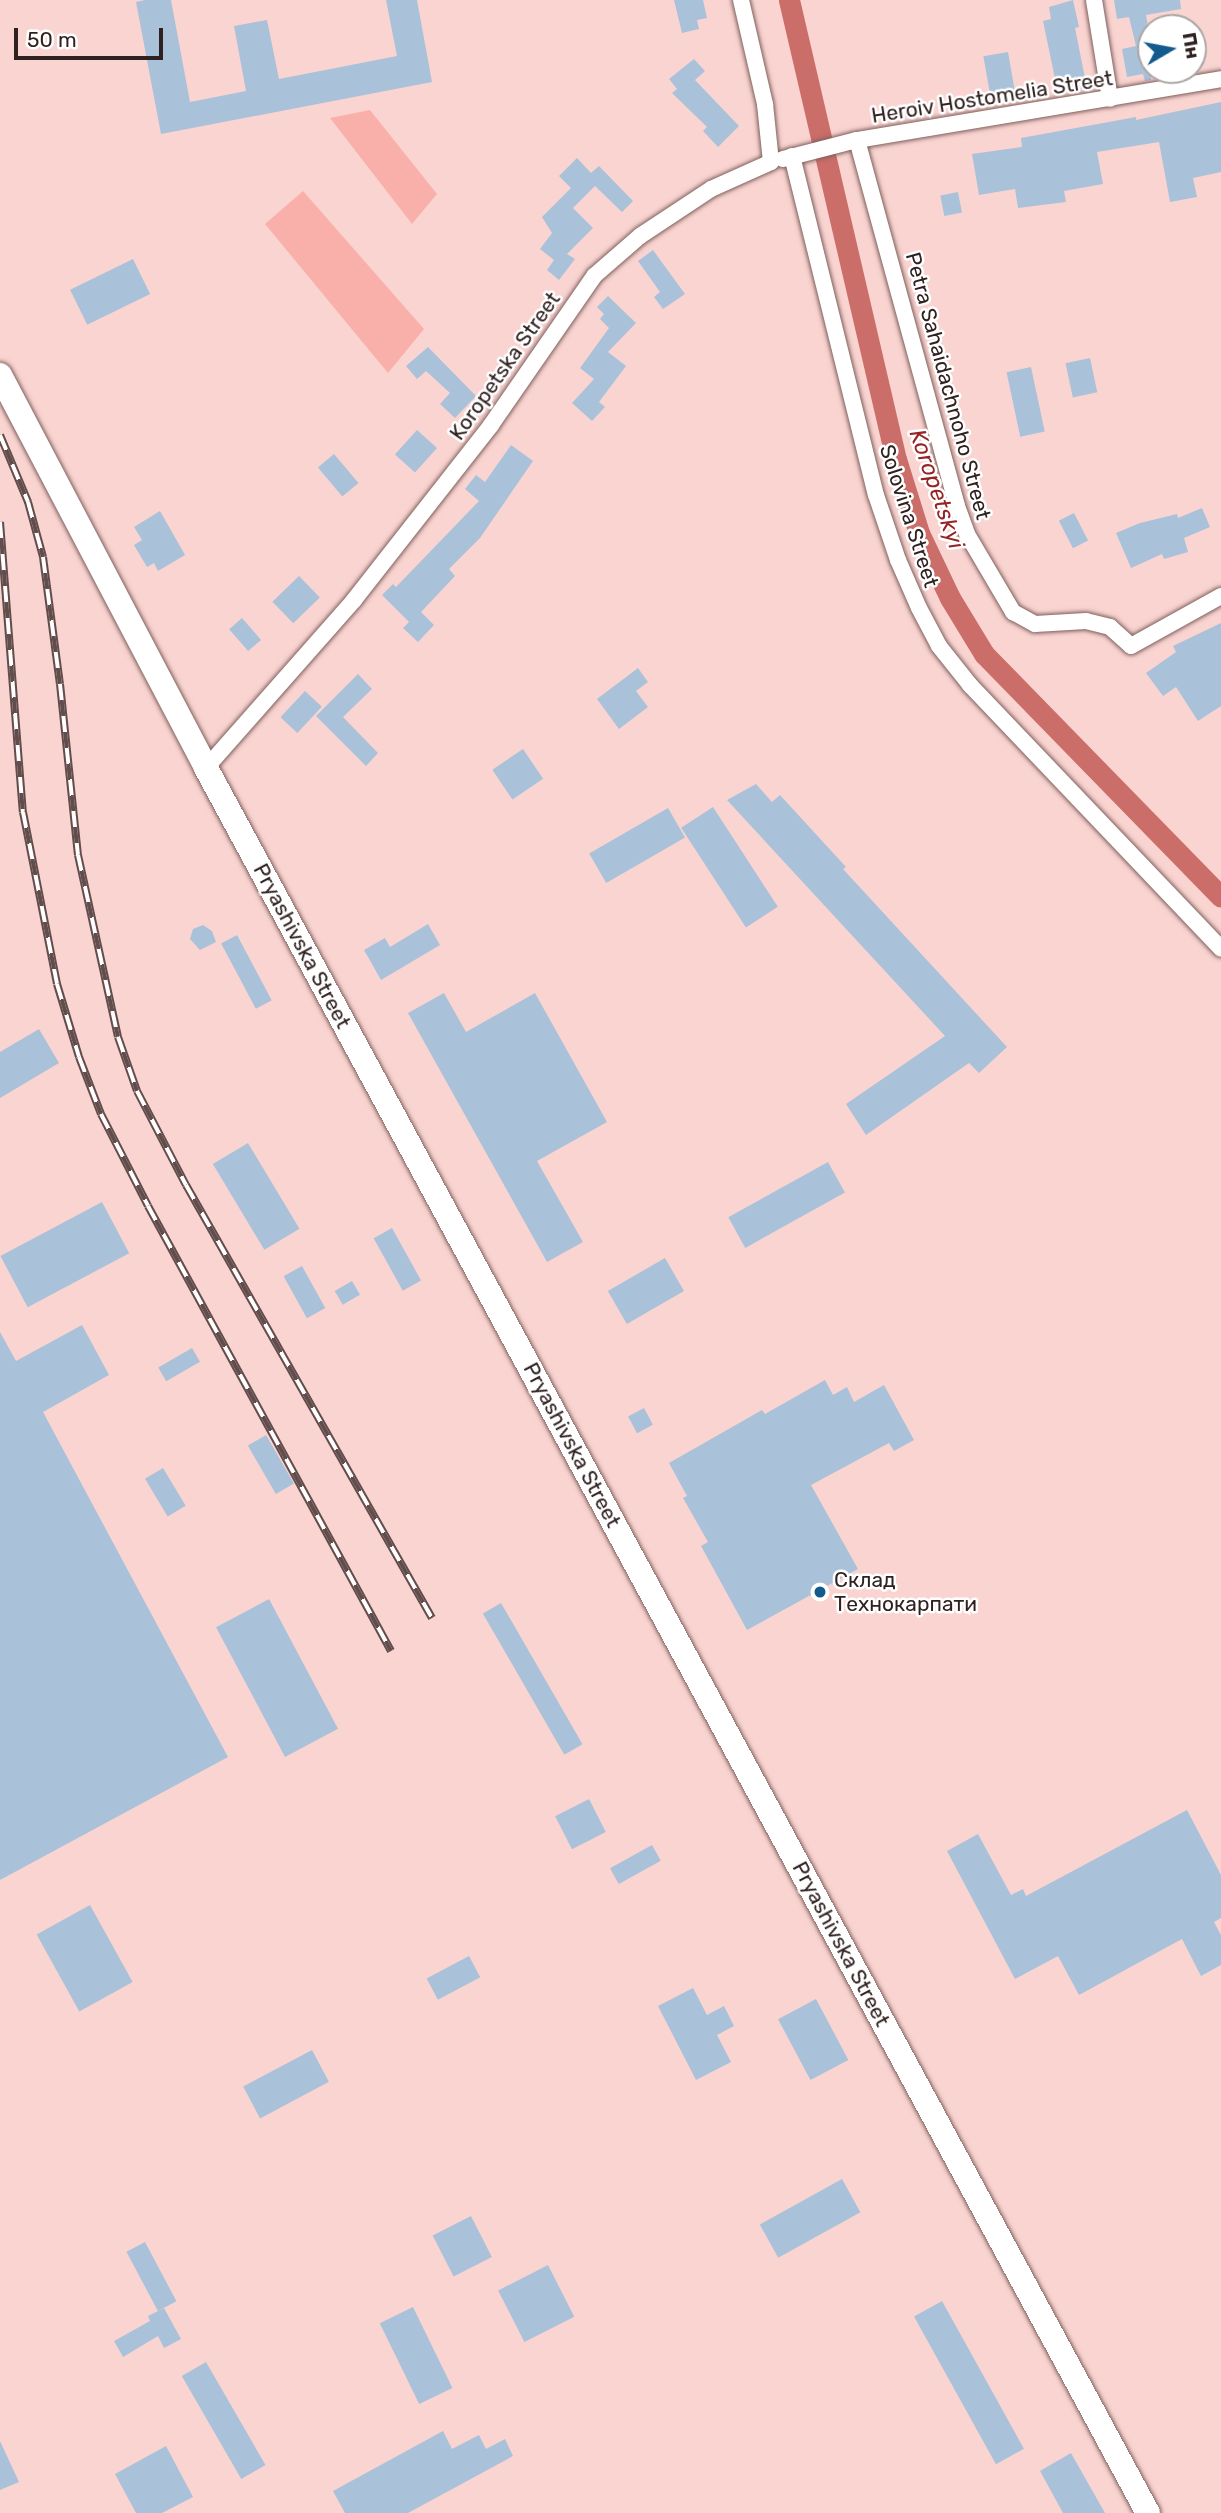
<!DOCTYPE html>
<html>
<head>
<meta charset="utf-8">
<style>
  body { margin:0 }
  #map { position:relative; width:1221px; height:2513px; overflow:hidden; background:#fad4d1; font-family:Rubik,sans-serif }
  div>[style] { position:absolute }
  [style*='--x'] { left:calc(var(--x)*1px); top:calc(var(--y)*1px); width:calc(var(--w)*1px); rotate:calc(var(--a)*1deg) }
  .green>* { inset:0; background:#f9b0aa }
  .canal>* { height:21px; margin:-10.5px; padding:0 10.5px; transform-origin:10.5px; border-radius:10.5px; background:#cb6d68 }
  .building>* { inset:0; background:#a9c2d9; transform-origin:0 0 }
  .roads { filter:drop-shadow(0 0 2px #7f5f5c) drop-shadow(0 0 2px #7f5f5c) }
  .minor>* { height:16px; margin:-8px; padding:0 8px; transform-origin:8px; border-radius:8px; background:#fff }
  .primary>* { height:24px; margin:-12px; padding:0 12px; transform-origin:12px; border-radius:12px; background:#fff }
  .rail>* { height:8px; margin-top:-4px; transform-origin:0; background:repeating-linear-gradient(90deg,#fff 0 16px,#614d4c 0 32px); box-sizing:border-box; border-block:2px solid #614d4c }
  .dots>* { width:19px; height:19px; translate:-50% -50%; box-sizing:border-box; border:4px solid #fff; border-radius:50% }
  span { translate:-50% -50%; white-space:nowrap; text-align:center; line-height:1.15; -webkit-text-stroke:5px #fff; paint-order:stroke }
  .street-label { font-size:21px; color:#2f2120 }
  .poi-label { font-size:21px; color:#2f2120 }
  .left { translate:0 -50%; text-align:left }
  .water-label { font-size:23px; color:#952427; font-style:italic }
  .north { position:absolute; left:1137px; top:14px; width:70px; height:70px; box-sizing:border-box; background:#fff; border:2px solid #aca6a6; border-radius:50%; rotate:80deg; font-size:19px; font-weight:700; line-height:28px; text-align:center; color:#2f2120 }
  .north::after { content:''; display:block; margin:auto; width:24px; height:32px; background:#135a8e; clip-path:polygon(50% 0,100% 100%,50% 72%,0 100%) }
  .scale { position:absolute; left:14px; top:28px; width:149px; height:32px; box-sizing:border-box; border:4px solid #2f2120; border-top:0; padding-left:9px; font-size:21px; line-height:24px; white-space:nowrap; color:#2f2120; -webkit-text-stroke:5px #fff; paint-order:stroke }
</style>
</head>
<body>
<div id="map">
  <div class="green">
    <div style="clip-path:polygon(370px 110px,437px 194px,412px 224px,330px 118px)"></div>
    <div style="clip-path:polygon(303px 191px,424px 329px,388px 373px,265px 224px)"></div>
  </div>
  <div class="canal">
    <div style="--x:789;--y:0;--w:471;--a:76.9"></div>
    <div style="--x:896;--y:459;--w:77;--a:72.7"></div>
    <div style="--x:919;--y:533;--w:72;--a:64.5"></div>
    <div style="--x:950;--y:598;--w:66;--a:58.7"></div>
    <div style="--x:984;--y:654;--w:339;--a:45.7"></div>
  </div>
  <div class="building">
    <div style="clip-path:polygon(145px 0,171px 0,190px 102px,246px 91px,234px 26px,267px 20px,279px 79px,397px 56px,386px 0,417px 0,432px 82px,161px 134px,136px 2px)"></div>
    <div style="clip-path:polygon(674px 0,703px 0,707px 18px,697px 20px,699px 29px,682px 33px)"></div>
    <div style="clip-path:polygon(1073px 0,1079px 27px,1075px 28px,1087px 88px,1058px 93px,1043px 21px,1051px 19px,1049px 7px)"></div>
    <div style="clip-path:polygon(1114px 0,1180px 0,1181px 9px,1146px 15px,1151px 43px,1151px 80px,1145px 81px,1143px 74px,1127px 77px,1122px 49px,1136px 46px,1129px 17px,1117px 19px)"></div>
    <div style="left:1008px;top:52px;width:39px;height:25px;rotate:80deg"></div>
    <div style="clip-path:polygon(694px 59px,705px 71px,695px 80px,739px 126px,718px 147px,703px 131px,707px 127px,672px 93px,677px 89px,669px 79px)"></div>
    <div style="clip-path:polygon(1221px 102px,1221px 172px,1193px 178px,1197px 197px,1170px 202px,1159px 142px,1097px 152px,1103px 184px,1064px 191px,1066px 202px,1018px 208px,1015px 189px,979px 195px,972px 154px,1022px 147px,1021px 138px,1136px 117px,1136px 120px)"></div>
    <div style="clip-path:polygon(577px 158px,591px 173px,599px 166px,633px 201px,622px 212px,595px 186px,573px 208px,593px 228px,567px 254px,575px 259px,559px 280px,547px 270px,554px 260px,540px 249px,552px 233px,542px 217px,571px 188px,559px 176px)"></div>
    <div style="left:958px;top:192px;width:21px;height:18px;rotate:79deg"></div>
    <div style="clip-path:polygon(653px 250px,685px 294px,663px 309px,654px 297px,660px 292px,638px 261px)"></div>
    <div style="left:133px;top:259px;width:39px;height:70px;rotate:64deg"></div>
    <div style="clip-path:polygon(608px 296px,636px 323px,608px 352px,626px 366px,599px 402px,605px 407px,592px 421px,572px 403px,594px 379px,580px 368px,609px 328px,600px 319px,604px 314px,597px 307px)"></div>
    <div style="clip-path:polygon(428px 347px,476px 396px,455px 418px,440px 404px,450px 393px,426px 371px,417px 379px,406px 366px)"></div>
    <div style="left:1090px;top:358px;width:35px;height:25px;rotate:78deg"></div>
    <div style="left:1031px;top:367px;width:66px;height:25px;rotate:78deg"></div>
    <div style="left:417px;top:430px;width:27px;height:33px;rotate:42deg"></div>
    <div style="clip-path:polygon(511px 445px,533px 461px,480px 538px,449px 569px,455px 576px,421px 612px,434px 625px,418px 642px,403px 628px,409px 622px,382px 595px,393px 584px,396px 587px,479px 501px,465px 489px,476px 475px,485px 482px)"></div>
    <div style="left:334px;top:454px;width:38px;height:21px;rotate:50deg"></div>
    <div style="clip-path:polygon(1202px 508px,1210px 527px,1184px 538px,1188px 552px,1164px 559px,1162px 554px,1131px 568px,1116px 533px,1140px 523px,1177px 514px,1178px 518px)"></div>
    <div style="clip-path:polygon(160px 511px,185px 555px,158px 571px,154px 563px,147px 567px,134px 545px,142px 540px,134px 527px)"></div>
    <div style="left:1074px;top:513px;width:31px;height:17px;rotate:63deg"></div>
    <div style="left:299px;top:576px;width:30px;height:37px;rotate:46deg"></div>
    <div style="left:242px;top:618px;width:29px;height:17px;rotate:49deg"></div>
    <div style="clip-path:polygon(1221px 623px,1221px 706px,1198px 721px,1176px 687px,1163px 696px,1146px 673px,1176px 652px,1173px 646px)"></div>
    <div style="clip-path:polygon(638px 668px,648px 682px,636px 691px,648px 707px,619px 729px,597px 699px)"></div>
    <div style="clip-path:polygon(358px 674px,372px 689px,343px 717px,378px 753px,366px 766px,316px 716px)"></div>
    <div style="left:305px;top:691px;width:23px;height:36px;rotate:43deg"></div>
    <div style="left:523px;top:749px;width:36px;height:37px;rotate:56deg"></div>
    <div style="clip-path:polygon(756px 784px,772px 802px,780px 795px,846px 867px,843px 869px,1007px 1047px,979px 1073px,969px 1063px,866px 1135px,846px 1104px,945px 1036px,727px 800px)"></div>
    <div style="left:713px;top:807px;width:119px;height:38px;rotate:57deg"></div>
    <div style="left:668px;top:808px;width:34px;height:91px;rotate:60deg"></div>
    <div style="clip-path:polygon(428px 924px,440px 945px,381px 980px,364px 950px,385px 938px,390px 947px)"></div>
    <div style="clip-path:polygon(203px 925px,212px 931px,216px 942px,200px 950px,190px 939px,193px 929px)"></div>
    <div style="left:237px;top:935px;width:74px;height:18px;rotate:62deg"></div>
    <div style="clip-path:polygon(444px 993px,466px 1032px,535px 993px,607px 1122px,537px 1161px,583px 1242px,547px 1262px,408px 1013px)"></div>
    <div style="clip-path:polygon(39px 1029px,59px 1063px,0 1098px,0 1052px)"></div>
    <div style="left:248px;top:1143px;width:100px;height:41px;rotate:59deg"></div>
    <div style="left:828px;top:1162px;width:35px;height:114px;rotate:61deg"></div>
    <div style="left:102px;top:1202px;width:58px;height:115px;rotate:62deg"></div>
    <div style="left:392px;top:1228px;width:60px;height:21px;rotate:61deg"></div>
    <div style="left:665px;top:1258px;width:38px;height:66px;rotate:60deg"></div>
    <div style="left:302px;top:1266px;width:48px;height:21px;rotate:61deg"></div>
    <div style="left:352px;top:1281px;width:16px;height:20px;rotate:60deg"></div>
    <div style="clip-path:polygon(82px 1325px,109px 1375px,43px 1412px,228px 1757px,0 1880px,0 1332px,16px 1361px)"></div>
    <div style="left:192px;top:1348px;width:16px;height:39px;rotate:60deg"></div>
    <div style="clip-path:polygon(825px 1380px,833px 1395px,847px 1387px,854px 1402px,884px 1385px,914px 1440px,894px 1451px,889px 1443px,811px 1485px,858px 1569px,747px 1630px,701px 1546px,708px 1542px,683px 1498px,687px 1496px,669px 1463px,762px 1410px,765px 1414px)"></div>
    <div style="left:644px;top:1408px;width:19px;height:18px;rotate:62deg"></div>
    <div style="left:266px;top:1435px;width:56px;height:21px;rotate:60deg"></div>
    <div style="left:163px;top:1468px;width:44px;height:21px;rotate:59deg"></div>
    <div style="left:269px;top:1599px;width:147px;height:60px;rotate:62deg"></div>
    <div style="left:501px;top:1603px;width:163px;height:21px;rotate:60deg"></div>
    <div style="left:589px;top:1799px;width:37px;height:38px;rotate:63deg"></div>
    <div style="clip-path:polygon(1187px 1810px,1221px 1875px,1221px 1918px,1214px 1922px,1221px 1935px,1221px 1965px,1201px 1976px,1182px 1939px,1079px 1995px,1058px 1956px,1015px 1979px,947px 1851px,978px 1834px,1011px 1895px,1023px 1889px,1026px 1896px)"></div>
    <div style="left:652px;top:1845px;width:18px;height:48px;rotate:61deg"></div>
    <div style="left:90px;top:1905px;width:88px;height:61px;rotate:61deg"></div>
    <div style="left:469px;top:1956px;width:24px;height:48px;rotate:62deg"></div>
    <div style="clip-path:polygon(693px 1988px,707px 2015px,724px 2006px,734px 2026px,717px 2035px,731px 2062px,696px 2080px,658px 2006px)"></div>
    <div style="left:816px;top:1999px;width:69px;height:43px;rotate:62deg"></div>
    <div style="left:312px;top:2050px;width:36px;height:78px;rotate:62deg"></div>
    <div style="left:842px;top:2179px;width:38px;height:94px;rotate:61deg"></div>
    <div style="left:471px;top:2216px;width:46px;height:43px;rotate:63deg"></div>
    <div style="left:145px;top:2242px;width:67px;height:21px;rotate:62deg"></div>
    <div style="left:548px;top:2265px;width:58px;height:56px;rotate:63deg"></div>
    <div style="left:942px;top:2301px;width:169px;height:32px;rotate:61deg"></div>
    <div style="left:413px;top:2307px;width:90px;height:37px;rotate:64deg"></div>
    <div style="clip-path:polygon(164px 2308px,181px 2339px,164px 2348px,158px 2336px,123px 2357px,114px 2341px,150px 2321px,148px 2316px)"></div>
    <div style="left:206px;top:2362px;width:119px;height:28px;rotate:60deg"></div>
    <div style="clip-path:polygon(443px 2431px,452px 2449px,479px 2435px,486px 2449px,505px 2439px,513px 2456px,408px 2513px,345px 2513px,333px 2491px)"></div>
    <div style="clip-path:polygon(0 2441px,19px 2482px,0 2490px)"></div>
    <div style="clip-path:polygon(166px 2446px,193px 2497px,162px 2513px,136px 2513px,115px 2474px)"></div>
    <div style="clip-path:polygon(1071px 2453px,1105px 2513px,1063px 2513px,1040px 2471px)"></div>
  </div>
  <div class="roads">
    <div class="minor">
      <div style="--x:1094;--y:0;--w:100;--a:80.8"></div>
      <div style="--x:857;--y:140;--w:379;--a:74.7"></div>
      <div style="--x:957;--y:506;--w:30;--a:70"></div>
      <div style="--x:967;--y:534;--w:91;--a:59.5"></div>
      <div style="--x:1013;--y:612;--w:25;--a:29"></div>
      <div style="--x:1035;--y:624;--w:51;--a:-3.4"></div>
      <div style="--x:1086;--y:621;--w:25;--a:14"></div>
      <div style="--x:1110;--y:627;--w:28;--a:42"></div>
      <div style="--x:1131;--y:646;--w:103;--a:-29.1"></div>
      <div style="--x:792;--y:156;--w:349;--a:76.1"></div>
      <div style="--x:876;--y:495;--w:69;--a:71.3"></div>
      <div style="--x:898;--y:560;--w:52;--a:66.4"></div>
      <div style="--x:919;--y:608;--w:43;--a:62.2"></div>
      <div style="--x:939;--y:646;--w:50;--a:51.5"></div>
      <div style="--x:970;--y:685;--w:364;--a:46.4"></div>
      <div style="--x:783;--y:159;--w:76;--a:-14.4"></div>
      <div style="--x:857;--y:140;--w:369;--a:-9.5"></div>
      <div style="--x:206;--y:768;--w:224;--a:-48.6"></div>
      <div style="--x:354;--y:600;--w:222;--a:-51.9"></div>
      <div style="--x:491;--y:425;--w:181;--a:-55.3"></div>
      <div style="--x:594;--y:276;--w:61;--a:-41"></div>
      <div style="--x:640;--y:236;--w:85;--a:-33.5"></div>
      <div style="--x:711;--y:189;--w:66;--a:-24.2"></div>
      <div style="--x:771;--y:162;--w:58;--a:-95.9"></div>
      <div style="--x:765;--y:104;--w:107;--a:-103"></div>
    </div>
    <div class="primary">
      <div style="--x:0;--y:375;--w:444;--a:62.3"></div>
      <div style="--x:206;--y:768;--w:1983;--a:61.64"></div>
    </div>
  </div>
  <div class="rail">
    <div style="--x:0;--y:435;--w:73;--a:67.3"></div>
    <div style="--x:28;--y:502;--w:57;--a:74.7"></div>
    <div style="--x:43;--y:557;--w:128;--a:82.4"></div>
    <div style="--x:60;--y:684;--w:172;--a:84"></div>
    <div style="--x:78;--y:855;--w:186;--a:77.6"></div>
    <div style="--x:118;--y:1037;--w:57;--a:70.6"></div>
    <div style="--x:137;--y:1091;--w:106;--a:62.5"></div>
    <div style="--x:186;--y:1185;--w:498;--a:60.4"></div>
    <div style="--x:0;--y:522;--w:291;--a:85.5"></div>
    <div style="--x:23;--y:812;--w:175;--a:78.8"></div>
    <div style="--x:57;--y:984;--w:76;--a:73.2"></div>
    <div style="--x:79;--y:1057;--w:61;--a:68.9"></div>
    <div style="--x:101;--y:1114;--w:103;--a:62.9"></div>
    <div style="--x:148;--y:1206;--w:507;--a:61.36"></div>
  </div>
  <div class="dots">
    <div style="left:820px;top:1592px;background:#135a8e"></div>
  </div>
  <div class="street-label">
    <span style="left:992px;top:97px;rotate:-9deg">Heroiv Hostomelia Street</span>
    <span style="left:505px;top:366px;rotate:-55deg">Koropetska Street</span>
    <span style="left:948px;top:386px;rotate:75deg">Petra Sahaidachnoho Street</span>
    <span style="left:909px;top:516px;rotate:72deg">Solovina Street</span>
    <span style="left:302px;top:946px;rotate:62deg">Pryashivska Street</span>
    <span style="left:572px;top:1445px;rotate:62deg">Pryashivska Street</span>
    <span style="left:841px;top:1944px;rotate:62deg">Pryashivska Street</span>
  </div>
  <div class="poi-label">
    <span class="left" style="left:834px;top:1592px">Склад<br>Технокарпати</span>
  </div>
  <div class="water-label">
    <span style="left:937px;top:489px;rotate:71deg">Koropetskyi</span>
  </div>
  <div class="north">Пн</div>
  <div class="scale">50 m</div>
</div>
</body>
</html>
